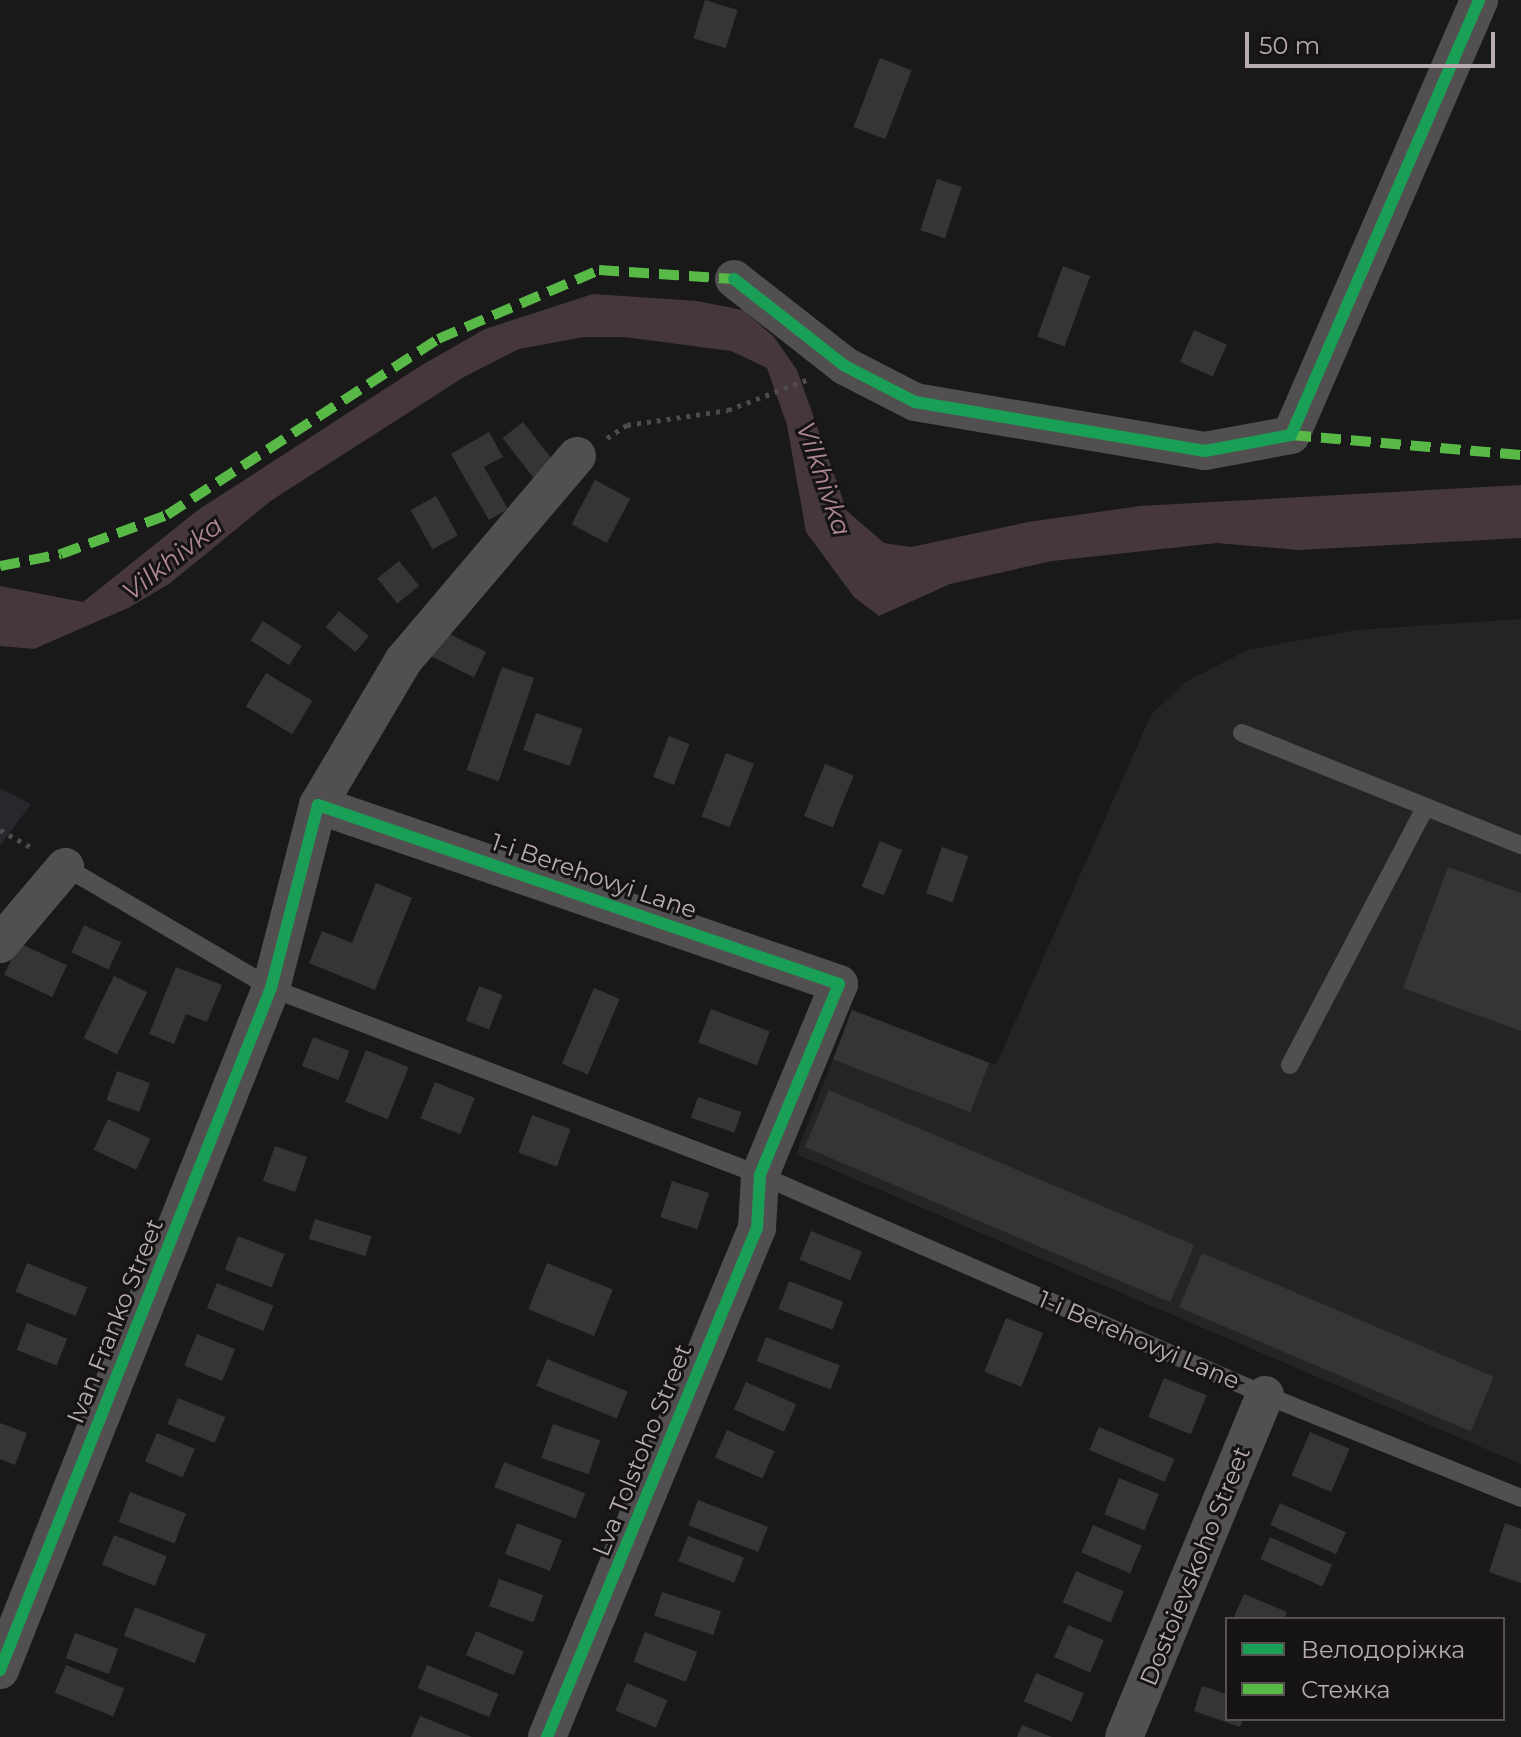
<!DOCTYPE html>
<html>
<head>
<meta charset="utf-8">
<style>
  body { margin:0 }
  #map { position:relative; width:1521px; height:1737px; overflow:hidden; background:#191919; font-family:Montserrat,sans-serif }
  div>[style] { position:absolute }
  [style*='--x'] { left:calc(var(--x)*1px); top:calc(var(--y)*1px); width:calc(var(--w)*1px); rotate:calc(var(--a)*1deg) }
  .built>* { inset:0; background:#252323 }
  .green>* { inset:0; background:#28272e }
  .water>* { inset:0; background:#46373e }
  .building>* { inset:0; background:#363536; transform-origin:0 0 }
  .path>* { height:5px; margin-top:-2.5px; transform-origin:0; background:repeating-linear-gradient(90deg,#4f4b4c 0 4px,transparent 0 10px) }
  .lane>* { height:18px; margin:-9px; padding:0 9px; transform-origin:9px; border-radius:9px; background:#524f50 }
  .street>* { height:38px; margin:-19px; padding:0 19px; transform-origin:19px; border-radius:19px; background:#524f50 }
  .quiet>* { height:10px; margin-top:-5px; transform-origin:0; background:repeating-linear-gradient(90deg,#58b947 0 20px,transparent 0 30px) }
  .cycleway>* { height:12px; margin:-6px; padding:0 6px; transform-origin:6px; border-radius:6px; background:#1a9f57 }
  span { translate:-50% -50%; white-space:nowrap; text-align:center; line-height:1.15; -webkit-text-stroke:6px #151413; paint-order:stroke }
  .street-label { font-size:24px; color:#b8acaf }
  .water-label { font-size:26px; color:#af879a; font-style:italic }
  .legend { position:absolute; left:1225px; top:1617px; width:280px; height:104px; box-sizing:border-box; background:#151413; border:2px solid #565151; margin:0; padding:10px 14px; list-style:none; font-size:24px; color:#b8acaf }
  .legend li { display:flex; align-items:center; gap:16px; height:40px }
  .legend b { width:40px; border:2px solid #565151 }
  .scale { position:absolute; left:1245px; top:32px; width:250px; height:36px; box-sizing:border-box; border:4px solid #b8acaf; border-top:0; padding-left:10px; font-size:24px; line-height:28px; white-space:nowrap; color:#b8acaf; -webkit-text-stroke:6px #151413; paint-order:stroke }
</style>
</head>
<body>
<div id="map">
  <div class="built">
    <div style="clip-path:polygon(1521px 619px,1521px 1464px,796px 1154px,852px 1010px,996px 1065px,1151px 715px,1184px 683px,1247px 650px,1356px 630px)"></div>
  </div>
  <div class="green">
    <div style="clip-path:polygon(0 788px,31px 804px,0 846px)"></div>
  </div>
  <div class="water">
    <div style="clip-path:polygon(593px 294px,697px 301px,743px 310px,774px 337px,797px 370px,847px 511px,884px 543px,911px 547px,1028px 522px,1140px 506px,1521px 485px,1521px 538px,1299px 550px,1217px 543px,1052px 561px,950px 584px,879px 616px,854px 597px,806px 532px,787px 425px,767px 368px,731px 351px,624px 337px,584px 337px,519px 349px,464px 377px,272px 500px,169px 584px,128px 608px,34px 649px,0 646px,0 586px,83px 602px,198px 510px,422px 365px,485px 329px)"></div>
  </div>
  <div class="building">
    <div style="left:705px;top:0;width:34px;height:40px;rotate:17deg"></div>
    <div style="left:880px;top:58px;width:34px;height:74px;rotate:21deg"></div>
    <div style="left:937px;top:179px;width:26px;height:54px;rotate:18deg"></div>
    <div style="left:1063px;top:266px;width:29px;height:75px;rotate:20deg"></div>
    <div style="left:1194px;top:330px;width:36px;height:35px;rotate:24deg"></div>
    <div style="left:523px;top:422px;width:53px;height:26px;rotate:52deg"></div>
    <div style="clip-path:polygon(489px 432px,503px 457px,484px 467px,508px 509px,489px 520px,451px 454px)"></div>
    <div style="left:595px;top:480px;width:40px;height:50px;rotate:28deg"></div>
    <div style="left:436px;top:496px;width:45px;height:29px;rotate:61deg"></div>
    <div style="left:399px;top:561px;width:32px;height:28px;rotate:51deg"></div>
    <div style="left:339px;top:611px;width:39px;height:21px;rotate:40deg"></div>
    <div style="left:263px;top:621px;width:46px;height:23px;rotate:33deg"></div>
    <div style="left:443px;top:631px;width:48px;height:28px;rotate:26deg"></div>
    <div style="left:502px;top:667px;width:34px;height:109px;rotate:19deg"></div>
    <div style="left:266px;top:673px;width:54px;height:39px;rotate:31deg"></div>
    <div style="left:536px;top:713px;width:49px;height:39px;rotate:19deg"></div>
    <div style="left:669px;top:736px;width:22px;height:44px;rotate:21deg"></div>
    <div style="left:726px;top:753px;width:30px;height:68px;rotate:21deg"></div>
    <div style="left:825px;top:764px;width:31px;height:56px;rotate:22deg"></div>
    <div style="left:880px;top:841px;width:24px;height:49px;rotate:22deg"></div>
    <div style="left:942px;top:847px;width:28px;height:49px;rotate:19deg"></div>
    <div style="clip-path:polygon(1448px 867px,1521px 893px,1521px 1031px,1403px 988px)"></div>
    <div style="clip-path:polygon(376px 883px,412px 898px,375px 990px,309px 963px,322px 931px,352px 943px)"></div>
    <div style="left:84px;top:925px;width:41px;height:30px;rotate:25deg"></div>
    <div style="left:19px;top:943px;width:53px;height:35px;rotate:25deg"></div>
    <div style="clip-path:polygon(176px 967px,222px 985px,207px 1022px,186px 1014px,174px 1044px,149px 1034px)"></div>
    <div style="left:114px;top:976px;width:37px;height:69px;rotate:26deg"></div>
    <div style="left:479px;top:986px;width:25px;height:37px;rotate:21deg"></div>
    <div style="left:594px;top:988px;width:28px;height:82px;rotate:23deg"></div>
    <div style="left:711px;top:1009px;width:63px;height:36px;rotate:21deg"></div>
    <div style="left:852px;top:1010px;width:147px;height:53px;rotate:21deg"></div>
    <div style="left:313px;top:1037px;width:39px;height:31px;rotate:21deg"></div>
    <div style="left:366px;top:1050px;width:46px;height:56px;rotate:22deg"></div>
    <div style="left:117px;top:1071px;width:35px;height:31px;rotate:20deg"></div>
    <div style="left:435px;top:1082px;width:43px;height:39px;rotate:22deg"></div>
    <div style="left:829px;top:1090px;width:397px;height:62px;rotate:23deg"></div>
    <div style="left:698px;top:1097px;width:46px;height:22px;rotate:19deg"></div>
    <div style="left:532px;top:1115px;width:41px;height:40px;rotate:20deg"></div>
    <div style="left:108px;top:1119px;width:47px;height:34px;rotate:25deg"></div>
    <div style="left:275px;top:1146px;width:34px;height:37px;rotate:19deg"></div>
    <div style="left:672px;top:1181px;width:39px;height:38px;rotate:18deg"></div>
    <div style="left:315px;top:1219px;width:59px;height:21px;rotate:17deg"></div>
    <div style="left:811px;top:1231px;width:55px;height:31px;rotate:22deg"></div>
    <div style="left:238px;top:1236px;width:50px;height:36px;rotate:21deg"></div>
    <div style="left:1202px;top:1253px;width:317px;height:59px;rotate:23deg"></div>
    <div style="left:27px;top:1263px;width:65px;height:31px;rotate:22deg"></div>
    <div style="left:547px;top:1263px;width:71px;height:50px;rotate:22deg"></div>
    <div style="left:789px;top:1281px;width:58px;height:30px;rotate:21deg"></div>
    <div style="left:217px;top:1283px;width:61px;height:27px;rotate:22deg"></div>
    <div style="left:1006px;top:1318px;width:40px;height:58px;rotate:22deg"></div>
    <div style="left:27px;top:1323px;width:43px;height:29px;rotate:21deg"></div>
    <div style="left:197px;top:1334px;width:41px;height:34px;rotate:22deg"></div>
    <div style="left:766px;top:1337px;width:79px;height:26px;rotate:21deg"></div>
    <div style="left:547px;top:1359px;width:87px;height:29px;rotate:22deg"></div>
    <div style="left:1164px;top:1378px;width:46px;height:42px;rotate:22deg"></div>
    <div style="left:746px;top:1382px;width:55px;height:30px;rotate:24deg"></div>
    <div style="left:178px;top:1398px;width:51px;height:28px;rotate:22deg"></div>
    <div style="clip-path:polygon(0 1423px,27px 1433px,15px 1465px,0 1459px)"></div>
    <div style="left:553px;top:1424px;width:50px;height:36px;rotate:19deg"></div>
    <div style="left:1099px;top:1427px;width:82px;height:25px;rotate:23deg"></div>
    <div style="left:727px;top:1430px;width:52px;height:30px;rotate:24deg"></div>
    <div style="left:1310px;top:1432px;width:43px;height:47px;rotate:23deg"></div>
    <div style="left:157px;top:1433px;width:41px;height:31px;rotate:23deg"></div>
    <div style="left:504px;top:1462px;width:87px;height:27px;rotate:21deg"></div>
    <div style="left:1119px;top:1478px;width:43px;height:39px;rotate:22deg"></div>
    <div style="left:130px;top:1492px;width:60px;height:32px;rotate:21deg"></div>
    <div style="left:698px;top:1500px;width:75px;height:27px;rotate:21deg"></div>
    <div style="left:1280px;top:1503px;width:72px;height:24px;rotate:24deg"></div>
    <div style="left:517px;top:1523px;width:48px;height:33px;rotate:21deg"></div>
    <div style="clip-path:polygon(1505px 1523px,1521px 1529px,1521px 1583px,1489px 1572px)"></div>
    <div style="left:1093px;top:1525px;width:53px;height:30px;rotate:23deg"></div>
    <div style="left:114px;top:1535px;width:57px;height:32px;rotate:22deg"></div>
    <div style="left:688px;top:1536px;width:60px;height:27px;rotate:21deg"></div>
    <div style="left:1270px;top:1537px;width:68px;height:24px;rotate:24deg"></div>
    <div style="left:1076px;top:1571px;width:52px;height:34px;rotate:23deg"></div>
    <div style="left:499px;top:1579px;width:47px;height:29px;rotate:20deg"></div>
    <div style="left:662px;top:1592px;width:62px;height:25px;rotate:18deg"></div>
    <div style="clip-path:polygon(1244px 1594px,1287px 1612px,1284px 1619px,1233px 1619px)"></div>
    <div style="left:135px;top:1607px;width:76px;height:31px;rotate:21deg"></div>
    <div style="left:1068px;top:1625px;width:39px;height:35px;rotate:23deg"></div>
    <div style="left:476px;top:1631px;width:52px;height:26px;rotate:23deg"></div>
    <div style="left:645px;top:1632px;width:56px;height:32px;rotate:21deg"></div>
    <div style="left:75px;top:1633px;width:46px;height:27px;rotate:20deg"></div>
    <div style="left:66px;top:1665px;width:63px;height:30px;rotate:22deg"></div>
    <div style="left:427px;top:1665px;width:77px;height:25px;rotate:22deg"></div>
    <div style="left:1036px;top:1673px;width:52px;height:31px;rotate:23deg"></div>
    <div style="left:627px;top:1683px;width:44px;height:30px;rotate:23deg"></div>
    <div style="clip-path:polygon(1202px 1686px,1227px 1694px,1227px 1719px,1243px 1719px,1240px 1727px,1194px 1711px)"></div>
    <div style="clip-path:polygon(420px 1716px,472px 1737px,411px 1737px)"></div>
    <div style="clip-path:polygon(1022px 1725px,1052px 1737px,1017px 1737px)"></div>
  </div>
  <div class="path">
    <div style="--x:607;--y:438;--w:24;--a:-33"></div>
    <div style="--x:627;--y:425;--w:102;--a:-8.4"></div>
    <div style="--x:728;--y:410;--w:84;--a:-21"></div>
    <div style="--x:0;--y:830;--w:39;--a:29"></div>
  </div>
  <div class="lane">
    <div style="--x:1242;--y:733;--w:301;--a:21.9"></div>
    <div style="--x:65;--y:867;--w:239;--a:30.4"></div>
    <div style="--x:271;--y:988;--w:524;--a:20.93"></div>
    <div style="--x:760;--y:1175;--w:551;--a:23.54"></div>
    <div style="--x:1265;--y:1395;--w:276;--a:21.9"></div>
    <div style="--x:1290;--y:1065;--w:290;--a:-62.3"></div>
  </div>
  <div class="street">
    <div style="--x:734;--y:279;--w:141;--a:38.1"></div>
    <div style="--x:845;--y:366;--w:79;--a:27.2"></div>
    <div style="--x:915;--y:402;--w:294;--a:9.6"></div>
    <div style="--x:1205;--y:451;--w:87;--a:-10.5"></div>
    <div style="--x:1291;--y:435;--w:474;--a:-66.6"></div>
    <div style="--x:318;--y:805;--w:167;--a:-59.4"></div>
    <div style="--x:403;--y:661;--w:269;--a:-49.7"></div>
    <div style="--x:0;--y:944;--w:101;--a:-49.8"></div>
    <div style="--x:0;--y:1670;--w:734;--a:-68.33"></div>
    <div style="--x:271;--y:988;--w:189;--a:-75.6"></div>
    <div style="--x:318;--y:805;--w:551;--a:18.96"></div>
    <div style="--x:839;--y:984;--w:207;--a:112.5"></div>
    <div style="--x:760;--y:1175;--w:53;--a:93.2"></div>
    <div style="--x:757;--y:1228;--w:551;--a:112.42"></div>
    <div style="--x:1124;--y:1737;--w:370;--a:-67.6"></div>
  </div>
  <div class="quiet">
    <div style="--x:1291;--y:435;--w:231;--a:5"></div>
    <div style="--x:0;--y:566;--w:62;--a:-11.1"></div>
    <div style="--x:61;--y:554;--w:113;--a:-20.2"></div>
    <div style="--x:167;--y:515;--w:323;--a:-33"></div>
    <div style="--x:438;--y:339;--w:175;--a:-23.2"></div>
    <div style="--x:599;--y:270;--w:135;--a:3.8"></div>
  </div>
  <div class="cycleway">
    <div style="--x:734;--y:279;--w:141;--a:38.1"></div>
    <div style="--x:845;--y:366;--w:79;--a:27.2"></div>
    <div style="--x:915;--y:402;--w:294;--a:9.6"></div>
    <div style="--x:1205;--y:451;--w:87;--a:-10.5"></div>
    <div style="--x:1291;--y:435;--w:474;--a:-66.6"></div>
    <div style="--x:0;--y:1670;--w:734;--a:-68.33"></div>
    <div style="--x:271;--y:988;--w:189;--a:-75.6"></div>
    <div style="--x:318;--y:805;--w:551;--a:18.96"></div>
    <div style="--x:839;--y:984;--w:207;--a:112.5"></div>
    <div style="--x:760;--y:1175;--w:53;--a:93.2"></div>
    <div style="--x:757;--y:1228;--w:551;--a:112.42"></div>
  </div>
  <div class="street-label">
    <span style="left:594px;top:876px;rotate:19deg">1-i Berehovyi Lane</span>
    <span style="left:115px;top:1321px;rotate:-68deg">Ivan Franko Street</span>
    <span style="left:1139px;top:1340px;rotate:23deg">1-i Berehovyi Lane</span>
    <span style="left:642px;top:1450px;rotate:-68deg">Lva Tolstoho Street</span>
    <span style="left:1195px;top:1566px;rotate:-68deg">Dostoievskoho Street</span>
  </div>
  <div class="water-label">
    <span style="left:823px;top:479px;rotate:71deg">Vilkhivka</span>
    <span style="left:173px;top:559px;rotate:-38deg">Vilkhivka</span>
  </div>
  <ul class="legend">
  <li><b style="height:10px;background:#1a9f57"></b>Велодоріжка</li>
  <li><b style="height:10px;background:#58b947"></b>Стежка</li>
  </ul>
  <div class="scale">50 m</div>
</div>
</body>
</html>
